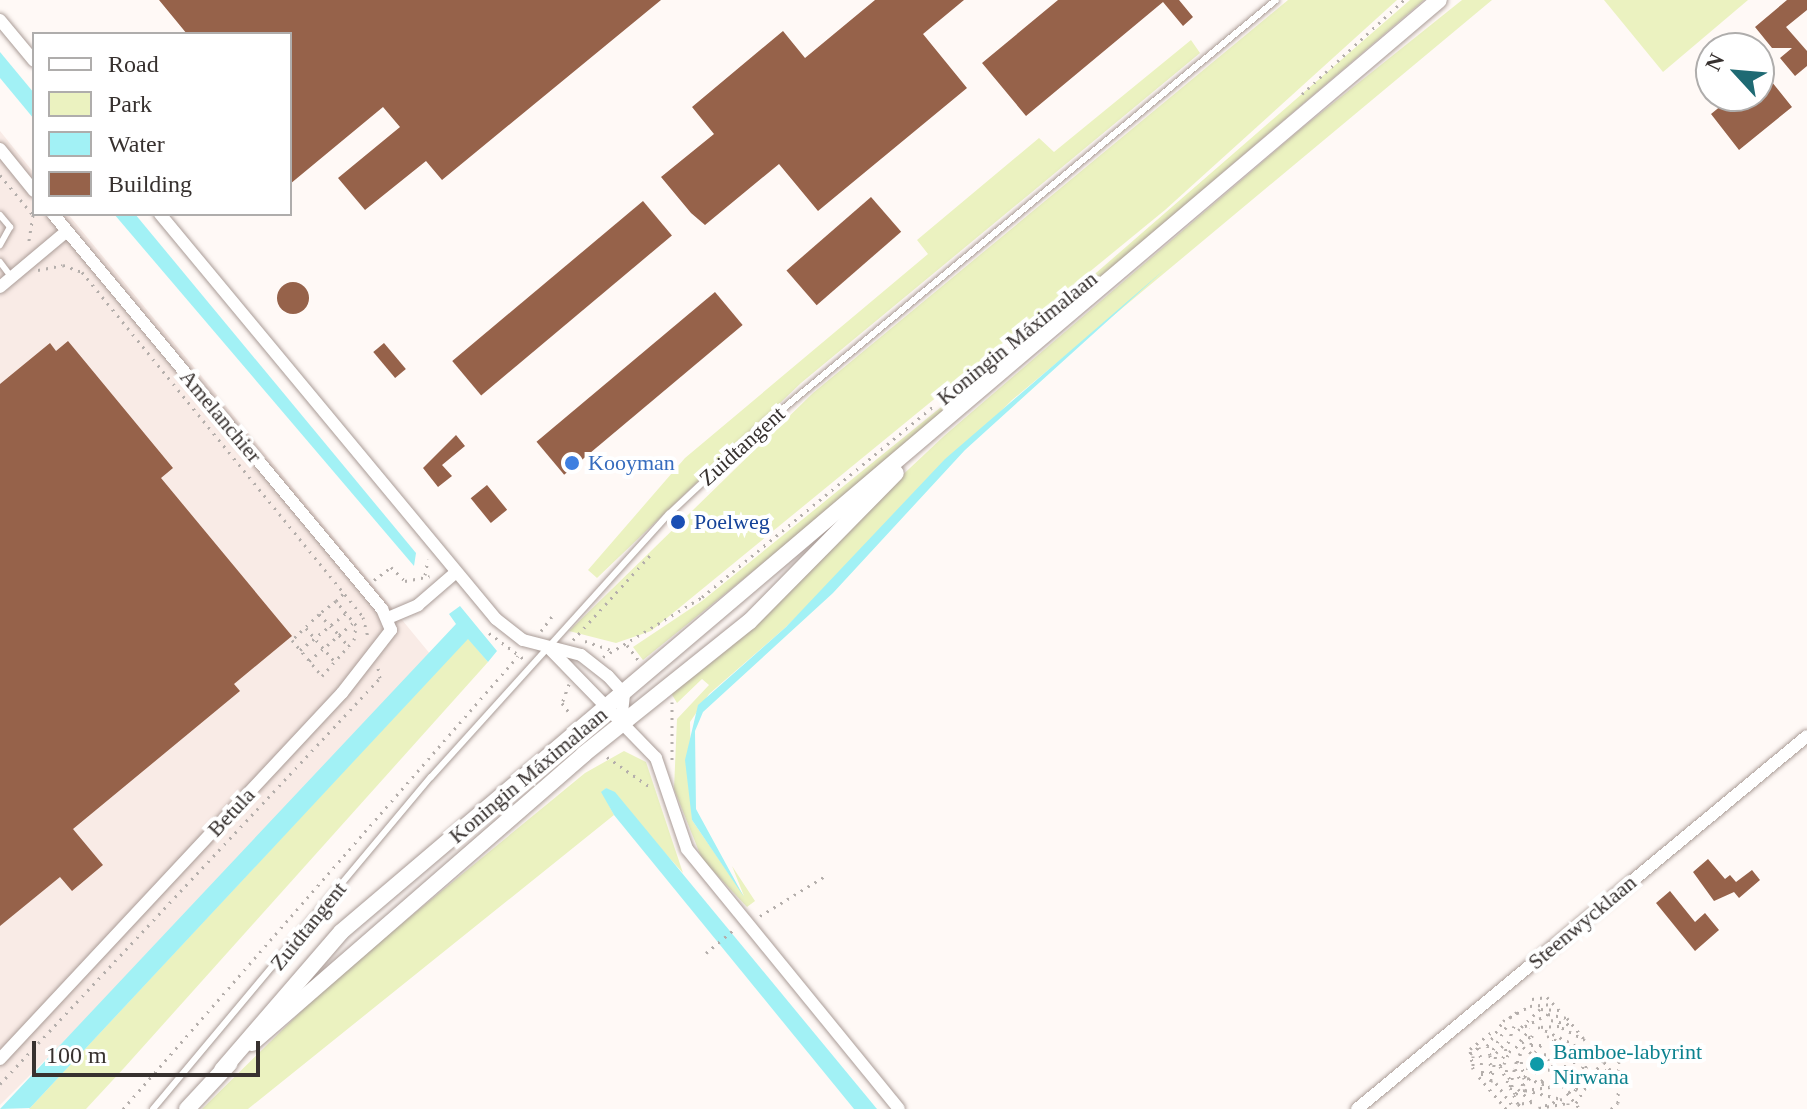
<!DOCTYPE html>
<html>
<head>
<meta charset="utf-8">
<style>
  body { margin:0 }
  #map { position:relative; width:1807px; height:1109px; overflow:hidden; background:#fff9f6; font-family:"Times New Roman",serif }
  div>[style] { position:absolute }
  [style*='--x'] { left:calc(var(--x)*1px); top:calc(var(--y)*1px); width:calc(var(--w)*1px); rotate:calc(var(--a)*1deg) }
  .built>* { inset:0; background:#f9ebe6 }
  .green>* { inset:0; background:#ebf2c0 }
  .water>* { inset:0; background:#a2f1f5 }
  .building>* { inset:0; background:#96624a; transform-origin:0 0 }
  .round { border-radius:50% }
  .path>* { height:3px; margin-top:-1.5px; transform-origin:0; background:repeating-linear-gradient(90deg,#b4aeab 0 2px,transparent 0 8px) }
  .roads { filter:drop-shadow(0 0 2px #aa9c97) drop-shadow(0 0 2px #aa9c97) }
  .service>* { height:6px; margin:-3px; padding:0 3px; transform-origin:3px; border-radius:3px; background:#fff }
  .minor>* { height:12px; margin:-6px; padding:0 6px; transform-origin:6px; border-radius:6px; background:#fff }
  .secondary>* { height:16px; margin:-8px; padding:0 8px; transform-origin:8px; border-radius:8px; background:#fff }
  .dots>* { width:22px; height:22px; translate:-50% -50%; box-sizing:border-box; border:4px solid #fff; border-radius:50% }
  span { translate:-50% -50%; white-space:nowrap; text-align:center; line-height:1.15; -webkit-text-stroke:8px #fff; paint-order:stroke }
  .street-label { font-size:22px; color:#37312f }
  .shop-label { font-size:22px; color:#366cbe }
  .left { translate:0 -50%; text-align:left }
  .transit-label { font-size:22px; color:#164399 }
  .culture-label { font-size:22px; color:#0d838f }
  .legend { position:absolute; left:32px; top:32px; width:260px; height:184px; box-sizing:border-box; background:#fff; border:2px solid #afadac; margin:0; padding:10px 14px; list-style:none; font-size:24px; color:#37312f }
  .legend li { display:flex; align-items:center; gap:16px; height:40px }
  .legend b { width:40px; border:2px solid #afadac }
  .north { position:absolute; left:1695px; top:32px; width:80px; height:80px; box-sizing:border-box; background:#fff; border:2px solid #afadac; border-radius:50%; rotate:296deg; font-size:22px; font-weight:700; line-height:32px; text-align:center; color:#37312f }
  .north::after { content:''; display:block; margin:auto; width:28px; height:36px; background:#1f6a73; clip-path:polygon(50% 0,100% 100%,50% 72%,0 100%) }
  .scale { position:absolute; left:32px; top:1041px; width:228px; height:36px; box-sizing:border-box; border:4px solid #37312f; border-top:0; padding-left:10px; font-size:24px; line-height:28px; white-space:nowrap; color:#37312f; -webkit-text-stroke:6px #fff; paint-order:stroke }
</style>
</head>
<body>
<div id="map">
  <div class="built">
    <div style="clip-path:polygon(0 131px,34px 173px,34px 214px,68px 214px,440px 666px,0 1105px)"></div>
  </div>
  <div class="green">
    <div style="clip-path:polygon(1288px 0,1397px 0,1165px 210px,651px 631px,616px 643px,569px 631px,813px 393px)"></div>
    <div style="clip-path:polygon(1410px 0,1424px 0,835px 505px,643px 660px,633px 647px,702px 601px,951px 399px)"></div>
    <div style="clip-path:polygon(1462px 0,1492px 0,1012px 400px,786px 627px,709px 694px,690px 722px,692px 820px,744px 896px,732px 866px,755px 901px,747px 907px,702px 859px,674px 789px,677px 719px,709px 685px,702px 679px,677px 703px,671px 693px,944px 436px,1302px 128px)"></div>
    <div style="clip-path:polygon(1604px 0,1748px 0,1663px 72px)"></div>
    <div style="clip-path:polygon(1191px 40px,1200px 53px,801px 383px,597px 578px,588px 570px,685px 458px,928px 254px,917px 240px,1039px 138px,1054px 152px)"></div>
    <div style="clip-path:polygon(468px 638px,488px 662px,124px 1068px,86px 1109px,29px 1109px)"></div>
    <div style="clip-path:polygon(624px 751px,646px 762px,683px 873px,606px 788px,602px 792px,614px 815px,248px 1109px,202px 1109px,332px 981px,585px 773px)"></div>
  </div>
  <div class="water">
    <div style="clip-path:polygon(0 52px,34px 93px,34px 119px,0 78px)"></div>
    <div style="clip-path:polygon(114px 214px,135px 214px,416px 553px,414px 566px)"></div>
    <div style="clip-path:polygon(1165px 269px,965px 450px,833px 593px,703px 712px,695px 731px,696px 809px,744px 897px,692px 820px,685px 760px,698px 705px,786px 627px,945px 459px)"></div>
    <div style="clip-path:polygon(460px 606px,497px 651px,488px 662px,468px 639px,30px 1108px,0 1109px,456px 624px,449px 614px)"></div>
    <div style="clip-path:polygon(606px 788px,615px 792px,877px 1109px,854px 1109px,614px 815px,601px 792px)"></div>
  </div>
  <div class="building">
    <div style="clip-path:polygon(159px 0,661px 0,442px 180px,426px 161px,365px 210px,338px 178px,400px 127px,383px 107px,290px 184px,290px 34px,187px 34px)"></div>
    <div style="clip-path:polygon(875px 0,964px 0,923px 34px,967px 88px,818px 211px,779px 164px,705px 225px,691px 213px,661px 177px,714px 134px,692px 107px,783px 31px,805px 58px)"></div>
    <div style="clip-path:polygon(1058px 0,1179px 0,1193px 17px,1183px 26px,1163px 2px,1026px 116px,982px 63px)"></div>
    <div style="clip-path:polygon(1787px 0,1807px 0,1807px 10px,1786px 27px,1807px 51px,1807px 66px,1795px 76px,1780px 58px,1792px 48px,1772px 48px,1755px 27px)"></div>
    <div style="clip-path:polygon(1759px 66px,1792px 107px,1739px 150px,1711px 114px,1733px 96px,1759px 96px)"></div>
    <div style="left:871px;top:197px;width:46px;height:112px;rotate:49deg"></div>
    <div style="left:643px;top:201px;width:45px;height:249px;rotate:50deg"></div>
    <div class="round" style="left:277px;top:282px;width:32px;height:32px"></div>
    <div style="left:715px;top:292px;width:43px;height:233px;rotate:50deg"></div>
    <div style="clip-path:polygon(68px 341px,173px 468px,161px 478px,292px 636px,234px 684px,240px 691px,73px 829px,103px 865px,72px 891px,60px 877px,0 926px,0 384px,50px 343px,56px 351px)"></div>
    <div style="left:384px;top:343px;width:34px;height:14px;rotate:50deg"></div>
    <div style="clip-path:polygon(456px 435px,465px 446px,442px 465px,452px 476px,438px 487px,423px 468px)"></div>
    <div style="left:487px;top:485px;width:32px;height:21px;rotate:51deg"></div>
    <div style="clip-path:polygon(1708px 859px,1725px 879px,1730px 875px,1736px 882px,1752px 870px,1760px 880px,1739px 898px,1734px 892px,1714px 901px,1693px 872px)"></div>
    <div style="clip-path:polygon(1670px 891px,1695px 922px,1705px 913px,1719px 930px,1695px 951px,1656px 903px)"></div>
  </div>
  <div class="path">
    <div style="--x:1302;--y:94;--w:139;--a:-42.7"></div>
    <div style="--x:0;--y:175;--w:52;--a:50.5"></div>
    <div style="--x:33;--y:215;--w:30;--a:99"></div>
    <div style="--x:38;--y:270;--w:25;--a:-11"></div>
    <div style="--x:63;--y:265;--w:20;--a:20"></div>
    <div style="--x:82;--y:272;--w:445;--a:50.8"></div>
    <div style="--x:363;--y:617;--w:21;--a:76"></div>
    <div style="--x:425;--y:575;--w:16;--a:-79"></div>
    <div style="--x:374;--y:580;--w:21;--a:-37"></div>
    <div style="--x:391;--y:567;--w:20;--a:45"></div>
    <div style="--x:405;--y:581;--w:25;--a:-11"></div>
    <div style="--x:336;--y:601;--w:21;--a:143"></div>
    <div style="--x:319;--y:614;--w:29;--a:46"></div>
    <div style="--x:339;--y:635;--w:20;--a:-41"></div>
    <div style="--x:319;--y:614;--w:37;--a:136"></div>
    <div style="--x:292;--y:640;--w:47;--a:50.2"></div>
    <div style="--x:322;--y:676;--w:48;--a:-48.4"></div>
    <div style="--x:354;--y:640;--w:15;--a:-82"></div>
    <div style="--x:356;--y:625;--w:16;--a:-130"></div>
    <div style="--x:306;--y:628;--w:45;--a:49.5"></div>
    <div style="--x:541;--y:631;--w:20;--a:-53"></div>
    <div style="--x:489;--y:633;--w:44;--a:36.6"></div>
    <div style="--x:573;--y:640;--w:119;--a:-47.7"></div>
    <div style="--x:585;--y:641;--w:28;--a:19"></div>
    <div style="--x:627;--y:645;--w:20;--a:53"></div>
    <div style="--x:300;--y:650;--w:59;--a:-38.8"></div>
    <div style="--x:346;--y:613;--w:16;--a:-130"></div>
    <div style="--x:336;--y:601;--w:10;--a:-45"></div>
    <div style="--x:603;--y:657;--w:116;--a:-31.2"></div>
    <div style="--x:702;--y:597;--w:303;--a:-39.5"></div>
    <div style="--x:309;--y:661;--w:40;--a:-41"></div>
    <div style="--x:339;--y:635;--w:16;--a:50"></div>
    <div style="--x:569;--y:684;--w:20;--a:110"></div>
    <div style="--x:562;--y:703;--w:15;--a:53"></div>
    <div style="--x:672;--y:702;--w:60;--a:90"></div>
    <div style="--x:607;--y:757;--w:52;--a:34.9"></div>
    <div style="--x:760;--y:916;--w:76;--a:-31.6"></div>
    <div style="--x:706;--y:953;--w:39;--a:-40"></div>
    <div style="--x:1532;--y:999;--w:15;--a:-8"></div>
    <div style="--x:1547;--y:997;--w:18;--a:47"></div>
    <div style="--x:1559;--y:1010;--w:19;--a:-177"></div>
    <div style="--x:1540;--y:1009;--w:30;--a:136"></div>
    <div style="--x:1518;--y:1030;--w:34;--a:-28"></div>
    <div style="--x:1548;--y:1014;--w:19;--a:12"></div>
    <div style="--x:1567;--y:1018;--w:28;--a:51"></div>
    <div style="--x:1585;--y:1040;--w:30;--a:-152"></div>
    <div style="--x:1559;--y:1026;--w:21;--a:177"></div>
    <div style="--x:1538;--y:1027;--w:41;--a:25.9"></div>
    <div style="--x:1575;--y:1045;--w:20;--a:139"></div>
    <div style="--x:1560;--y:1058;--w:12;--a:59"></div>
    <div style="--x:1566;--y:1068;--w:18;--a:-63"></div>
    <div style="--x:1574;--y:1052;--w:13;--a:-9"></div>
    <div style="--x:1587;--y:1050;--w:35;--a:93"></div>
    <div style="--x:1585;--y:1085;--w:20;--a:156"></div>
    <div style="--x:1567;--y:1093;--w:21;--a:51"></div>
    <div style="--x:1509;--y:1018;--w:15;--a:-37"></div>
    <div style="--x:1551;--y:1020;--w:21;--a:14"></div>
    <div style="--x:1514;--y:1026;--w:42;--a:109.3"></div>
    <div style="--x:1500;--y:1066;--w:42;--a:64.7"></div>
    <div style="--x:1506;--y:1027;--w:32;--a:120"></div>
    <div style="--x:1490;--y:1055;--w:27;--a:88"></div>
    <div style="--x:1491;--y:1082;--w:29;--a:-80"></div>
    <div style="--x:1496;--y:1053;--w:16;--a:-47"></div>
    <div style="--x:1520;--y:1041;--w:16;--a:-50"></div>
    <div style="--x:1523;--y:1047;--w:26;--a:37"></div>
    <div style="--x:1587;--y:1050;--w:12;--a:31"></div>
    <div style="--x:1597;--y:1056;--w:9;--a:41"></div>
    <div style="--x:1604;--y:1062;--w:13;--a:51"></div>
    <div style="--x:1612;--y:1072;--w:9;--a:131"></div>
    <div style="--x:1606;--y:1079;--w:13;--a:-86"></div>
    <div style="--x:1564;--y:1053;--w:24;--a:-135"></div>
    <div style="--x:1547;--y:1036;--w:26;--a:25"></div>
    <div style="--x:1470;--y:1054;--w:11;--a:-38"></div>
    <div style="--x:1479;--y:1047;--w:27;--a:82"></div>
    <div style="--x:1483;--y:1074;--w:6;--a:180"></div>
    <div style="--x:1490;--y:1055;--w:9;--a:-108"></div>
    <div style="--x:1487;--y:1046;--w:30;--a:-57"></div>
    <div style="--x:1503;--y:1021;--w:31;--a:-29"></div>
    <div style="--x:1530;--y:1006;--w:22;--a:-5"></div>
    <div style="--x:1473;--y:1056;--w:13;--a:90"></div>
    <div style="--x:1473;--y:1069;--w:20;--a:-99"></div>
    <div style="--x:1470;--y:1049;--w:28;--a:-38"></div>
    <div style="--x:1566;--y:1068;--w:9;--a:77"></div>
    <div style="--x:1568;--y:1077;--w:9;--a:-58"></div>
    <div style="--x:1531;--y:1070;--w:10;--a:-90"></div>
    <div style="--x:1531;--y:1060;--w:20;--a:110"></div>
    <div style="--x:1524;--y:1079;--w:26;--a:-99"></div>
    <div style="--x:1520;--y:1053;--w:17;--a:107"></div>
    <div style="--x:1515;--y:1069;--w:23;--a:65"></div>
    <div style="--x:1525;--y:1090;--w:11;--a:158"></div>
    <div style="--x:1515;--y:1094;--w:32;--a:-110"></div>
    <div style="--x:1504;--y:1064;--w:13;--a:-67"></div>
    <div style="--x:1509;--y:1052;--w:29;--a:-36"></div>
    <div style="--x:1532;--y:1035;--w:10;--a:96"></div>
    <div style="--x:1531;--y:1045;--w:10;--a:0"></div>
    <div style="--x:1541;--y:1045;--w:9;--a:131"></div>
    <div style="--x:1550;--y:1070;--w:8;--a:-166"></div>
    <div style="--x:1542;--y:1068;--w:5;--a:-68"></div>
    <div style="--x:1544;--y:1063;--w:7;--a:16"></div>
    <div style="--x:1551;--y:1065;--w:32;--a:60"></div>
    <div style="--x:1559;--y:1073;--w:24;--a:-128"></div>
    <div style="--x:1544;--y:1054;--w:16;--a:14"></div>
    <div style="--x:1479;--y:1077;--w:42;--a:49.8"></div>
    <div style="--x:1527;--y:1078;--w:25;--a:21"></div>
    <div style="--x:1550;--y:1087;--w:11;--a:-146"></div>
    <div style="--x:1541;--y:1081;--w:7;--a:-34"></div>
    <div style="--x:1496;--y:1083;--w:32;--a:54"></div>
    <div style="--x:0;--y:1084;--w:556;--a:-46.89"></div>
    <div style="--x:380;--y:678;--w:10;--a:-101"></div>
    <div style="--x:1523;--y:1085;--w:20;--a:-45"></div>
    <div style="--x:1537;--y:1071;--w:11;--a:-112"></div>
    <div style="--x:1510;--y:1087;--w:30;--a:-76"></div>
    <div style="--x:1550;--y:1087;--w:25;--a:173"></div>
    <div style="--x:1525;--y:1090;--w:38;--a:14"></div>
    <div style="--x:1562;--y:1099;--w:25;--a:159"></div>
    <div style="--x:1539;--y:1108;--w:29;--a:-10"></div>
    <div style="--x:1568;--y:1103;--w:6;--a:90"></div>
    <div style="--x:1572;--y:1087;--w:27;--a:-86"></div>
    <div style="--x:1518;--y:1089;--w:19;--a:43"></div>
    <div style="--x:1532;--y:1102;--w:14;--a:172"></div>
    <div style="--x:1518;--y:1104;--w:8;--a:40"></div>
    <div style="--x:1575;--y:1091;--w:40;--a:-72"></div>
    <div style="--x:1576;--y:1103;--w:49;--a:-58.2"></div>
    <div style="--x:123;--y:1109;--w:601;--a:-48.91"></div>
    <div style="--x:1611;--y:1109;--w:9;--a:-41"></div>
    <div style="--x:1618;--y:1103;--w:50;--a:-88.9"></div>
  </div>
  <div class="roads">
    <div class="service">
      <div style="--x:0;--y:215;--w:16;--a:50"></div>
      <div style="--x:10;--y:227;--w:21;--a:119"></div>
      <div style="--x:0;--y:262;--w:20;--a:53"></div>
      <div style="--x:153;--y:1109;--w:433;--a:-50.1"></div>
      <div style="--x:431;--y:777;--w:355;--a:-47.9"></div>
      <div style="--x:669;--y:514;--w:134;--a:-43.2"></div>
      <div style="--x:767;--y:422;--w:661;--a:-39.66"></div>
    </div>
    <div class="minor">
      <div style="--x:0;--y:20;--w:53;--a:50.3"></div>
      <div style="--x:0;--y:149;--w:54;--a:51"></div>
      <div style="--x:160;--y:214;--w:526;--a:50.32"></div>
      <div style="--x:496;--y:619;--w:34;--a:38"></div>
      <div style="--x:523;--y:640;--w:60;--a:14.5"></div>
      <div style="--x:581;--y:655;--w:34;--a:38"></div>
      <div style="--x:608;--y:676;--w:24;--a:48"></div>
      <div style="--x:624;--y:694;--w:29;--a:96"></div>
      <div style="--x:0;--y:287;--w:87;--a:-39.9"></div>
      <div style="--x:388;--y:618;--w:33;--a:-23"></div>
      <div style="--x:418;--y:605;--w:49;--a:-40.9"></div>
      <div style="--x:550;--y:649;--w:152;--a:45.8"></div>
      <div style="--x:656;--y:758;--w:96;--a:71.2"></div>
      <div style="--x:687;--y:849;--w:335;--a:50.8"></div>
      <div style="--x:0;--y:1059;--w:501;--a:-46.94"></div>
      <div style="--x:342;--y:693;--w:80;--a:-52.1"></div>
      <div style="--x:391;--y:630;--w:23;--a:-113"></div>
      <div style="--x:382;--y:609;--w:514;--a:-129.79"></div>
      <div style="--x:1357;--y:1109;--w:584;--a:-39.65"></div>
    </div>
    <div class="secondary">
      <div style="--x:252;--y:1043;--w:440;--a:-41"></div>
      <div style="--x:584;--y:754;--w:211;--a:-38.7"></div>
      <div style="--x:749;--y:622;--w:209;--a:-45.4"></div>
      <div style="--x:222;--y:1070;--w:182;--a:-49.2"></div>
      <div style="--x:341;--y:932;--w:1440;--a:-40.33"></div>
      <div style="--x:187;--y:1109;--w:62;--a:-47"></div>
    </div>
  </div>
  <div class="dots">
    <div style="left:572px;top:463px;background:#3f7fe0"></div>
    <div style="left:678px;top:522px;background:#1a4fb4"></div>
    <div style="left:1537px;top:1064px;background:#0f9aa8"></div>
  </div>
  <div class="street-label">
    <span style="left:1017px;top:338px;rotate:-39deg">Koningin Máximalaan</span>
    <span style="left:221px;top:416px;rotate:50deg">Amelanchier</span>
    <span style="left:742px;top:446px;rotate:-42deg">Zuidtangent</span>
    <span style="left:528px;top:775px;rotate:-40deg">Koningin Máximalaan</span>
    <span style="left:231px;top:812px;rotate:-47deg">Betula</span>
    <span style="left:1582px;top:922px;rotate:-40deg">Steenwycklaan</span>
    <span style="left:308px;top:926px;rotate:-51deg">Zuidtangent</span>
  </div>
  <div class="shop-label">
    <span class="left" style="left:588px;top:463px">Kooyman</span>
  </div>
  <div class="transit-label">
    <span class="left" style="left:694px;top:522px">Poelweg</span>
  </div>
  <div class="culture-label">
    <span class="left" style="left:1553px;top:1064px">Bamboe-labyrint<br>Nirwana</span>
  </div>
  <ul class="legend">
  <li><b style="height:10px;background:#fff"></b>Road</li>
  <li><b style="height:22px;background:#ebf2c0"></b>Park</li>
  <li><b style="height:22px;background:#a2f1f5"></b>Water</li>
  <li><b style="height:22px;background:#96624a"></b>Building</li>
  </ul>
  <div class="north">N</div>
  <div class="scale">100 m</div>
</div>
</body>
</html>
